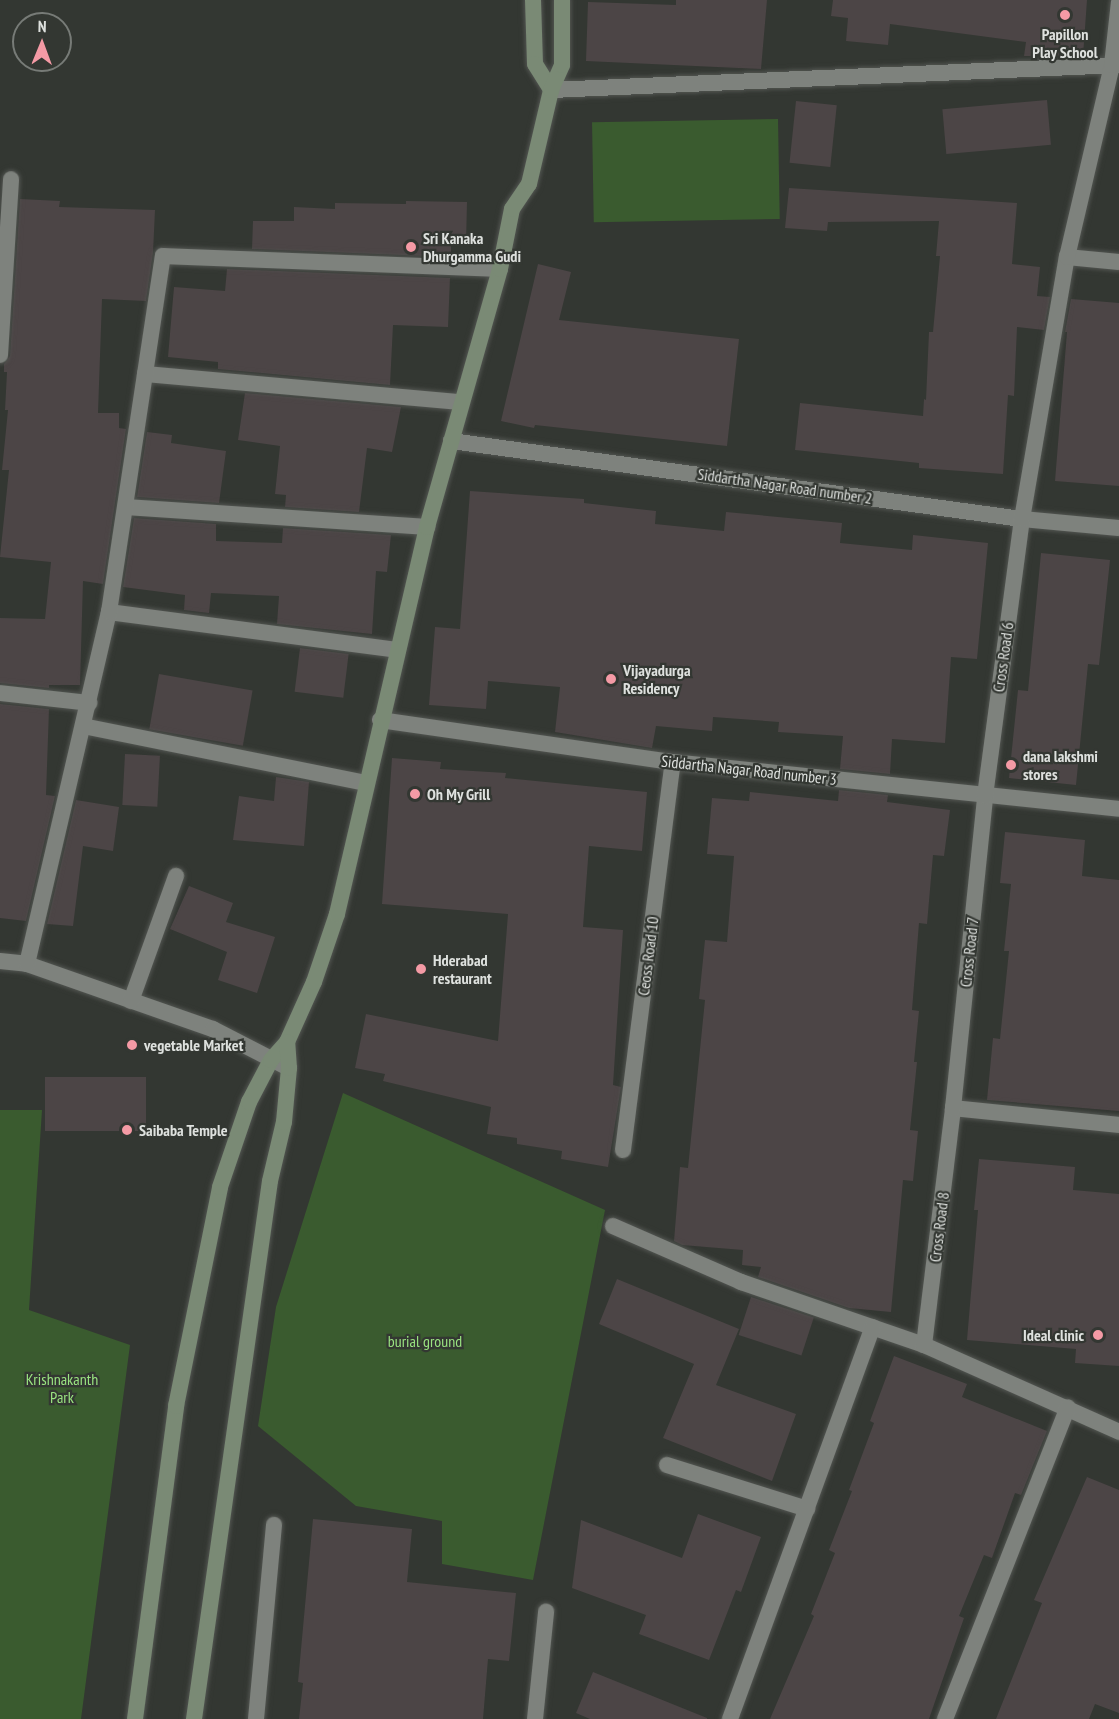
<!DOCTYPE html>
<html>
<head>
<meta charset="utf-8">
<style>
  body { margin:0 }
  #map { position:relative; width:1119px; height:1719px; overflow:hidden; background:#333732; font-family:"PT Sans Narrow",sans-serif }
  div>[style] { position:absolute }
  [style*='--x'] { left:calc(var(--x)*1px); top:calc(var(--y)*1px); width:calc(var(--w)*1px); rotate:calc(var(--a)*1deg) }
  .green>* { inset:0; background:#3a5b2f; transform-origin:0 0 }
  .building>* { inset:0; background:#4c4546; transform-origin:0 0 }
  .roads { filter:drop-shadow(0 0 2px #525551) drop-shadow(0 0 2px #525551) }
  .minor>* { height:16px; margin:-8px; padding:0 8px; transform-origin:8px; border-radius:8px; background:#7e827d }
  .secondary>* { height:16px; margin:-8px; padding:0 8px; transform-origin:8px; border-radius:8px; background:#7a8a75 }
  .dots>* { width:16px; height:16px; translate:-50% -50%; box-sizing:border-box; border:3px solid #333732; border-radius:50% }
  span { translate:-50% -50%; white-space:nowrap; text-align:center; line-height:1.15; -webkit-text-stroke:4.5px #333732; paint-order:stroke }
  .poi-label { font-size:16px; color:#dee1de; font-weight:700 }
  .left { translate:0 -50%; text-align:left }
  .right { translate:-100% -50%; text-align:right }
  .street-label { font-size:16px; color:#dee1de }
  .park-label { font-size:16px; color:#9ae481 }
  .north { position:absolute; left:12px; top:12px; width:60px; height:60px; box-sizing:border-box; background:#333732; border:2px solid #777b77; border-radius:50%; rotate:1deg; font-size:16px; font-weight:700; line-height:24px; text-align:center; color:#dee1de }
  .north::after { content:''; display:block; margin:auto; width:21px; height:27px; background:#f49aa5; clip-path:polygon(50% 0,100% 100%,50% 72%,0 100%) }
</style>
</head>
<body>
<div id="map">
  <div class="green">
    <div style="left:778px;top:119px;width:100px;height:186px;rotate:89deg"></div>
    <div style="clip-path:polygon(343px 1093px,605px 1210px,533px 1580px,442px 1564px,442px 1521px,356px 1506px,258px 1426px,276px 1307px)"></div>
    <div style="clip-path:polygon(0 1110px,42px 1110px,29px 1310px,130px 1345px,81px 1719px,0 1719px)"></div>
  </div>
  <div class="building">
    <div style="clip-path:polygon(676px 0,767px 0,761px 69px,586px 61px,588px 2px,676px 5px)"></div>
    <div style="clip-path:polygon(833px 0,1087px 0,1083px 56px,1024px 56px,1026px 42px,890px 24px,888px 45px,846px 41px,848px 18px,831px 16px)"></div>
    <div style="left:1047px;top:100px;width:45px;height:105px;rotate:85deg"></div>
    <div style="left:796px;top:101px;width:41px;height:62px;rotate:6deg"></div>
    <div style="clip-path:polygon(789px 188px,1017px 203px,1012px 264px,1040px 267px,1037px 296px,1050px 297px,1044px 330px,1017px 327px,1014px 396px,1008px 395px,1003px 474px,919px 468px,919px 463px,795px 450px,800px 403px,923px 416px,924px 399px,926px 400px,929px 332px,933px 332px,940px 256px,936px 256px,939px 221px,828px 222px,827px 231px,785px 228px)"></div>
    <div style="clip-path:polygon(20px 199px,60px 201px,59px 207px,155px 210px,153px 253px,146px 301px,102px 299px,98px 413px,119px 413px,119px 428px,126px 429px,103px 584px,83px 581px,80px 685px,49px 685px,49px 688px,0 683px,0 618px,45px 619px,51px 562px,0 557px,9px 470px,2px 470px,8px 410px,5px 410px,7px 372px,4px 372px,4px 364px,10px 356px)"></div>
    <div style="clip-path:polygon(406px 201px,467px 202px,466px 244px,451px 243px,451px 257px,252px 249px,253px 221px,294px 221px,294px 207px,335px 209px,335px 203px,406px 204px)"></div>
    <div style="clip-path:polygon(538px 264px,571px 272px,559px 320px,739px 339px,727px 446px,535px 425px,534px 428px,501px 421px)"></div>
    <div style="clip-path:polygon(227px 269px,450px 278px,448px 327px,393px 325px,390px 385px,218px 369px,218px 362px,168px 357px,174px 287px,225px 291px)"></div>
    <div style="clip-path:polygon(1071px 299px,1119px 303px,1119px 486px,1055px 481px,1067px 332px,1065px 332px)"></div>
    <div style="clip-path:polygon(245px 393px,401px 407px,392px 452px,367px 448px,359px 512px,285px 507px,286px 495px,275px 494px,280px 446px,238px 440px)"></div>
    <div style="clip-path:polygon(147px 432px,172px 435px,171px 443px,226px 451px,219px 503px,137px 497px)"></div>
    <div style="clip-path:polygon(470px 491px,584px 499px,584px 503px,656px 511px,655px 524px,724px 531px,726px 512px,842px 523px,840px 543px,912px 550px,913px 535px,988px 543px,977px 659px,951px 657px,945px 743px,892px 739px,890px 774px,840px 769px,843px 736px,778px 732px,779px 722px,713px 717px,712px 731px,656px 726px,652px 748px,555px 732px,560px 687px,488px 681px,486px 709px,429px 705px,435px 627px,460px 629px)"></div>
    <div style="clip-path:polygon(134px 518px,216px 524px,216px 541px,282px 543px,283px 528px,391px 535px,387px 572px,376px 571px,372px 634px,277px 624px,279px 596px,211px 593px,209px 613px,184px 610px,185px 595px,123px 587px)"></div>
    <div style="clip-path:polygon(1041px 553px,1110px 560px,1099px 665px,1088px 664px,1076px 785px,1009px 778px,1018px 690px,1028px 691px)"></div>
    <div style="left:300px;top:648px;width:49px;height:44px;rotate:7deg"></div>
    <div style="left:159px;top:674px;width:95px;height:56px;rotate:10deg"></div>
    <div style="clip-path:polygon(0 704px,49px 709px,46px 795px,55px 796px,26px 921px,0 918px)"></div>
    <div style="left:125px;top:754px;width:35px;height:51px;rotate:3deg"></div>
    <div style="clip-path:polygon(392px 758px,441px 762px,440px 769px,506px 773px,505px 778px,647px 792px,642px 851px,589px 846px,583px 927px,623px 930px,613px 1085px,621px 1087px,608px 1167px,561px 1159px,562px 1151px,517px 1144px,517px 1138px,487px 1134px,491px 1107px,383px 1081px,385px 1074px,355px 1068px,366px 1014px,498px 1041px,508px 914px,382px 904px)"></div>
    <div style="clip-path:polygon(276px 777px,309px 782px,304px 846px,233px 840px,239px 796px,274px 801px)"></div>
    <div style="clip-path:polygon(839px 790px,888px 795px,887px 802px,950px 810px,944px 856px,933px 855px,927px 924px,919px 923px,912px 1010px,919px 1011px,914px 1062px,917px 1062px,910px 1130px,918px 1131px,913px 1181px,903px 1180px,891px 1312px,849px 1308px,758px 1277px,761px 1267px,742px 1265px,743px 1250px,682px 1245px,674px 1241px,680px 1167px,688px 1168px,705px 1000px,699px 999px,705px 940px,727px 942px,734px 856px,707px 854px,712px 798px,749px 801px,750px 792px,838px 801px)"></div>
    <div style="clip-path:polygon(76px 800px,119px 807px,113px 851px,83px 846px,73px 926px,47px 924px)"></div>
    <div style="clip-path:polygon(1005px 832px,1085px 840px,1082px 876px,1119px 880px,1119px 1111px,987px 1100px,993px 1038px,1000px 1039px,1009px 951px,1004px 951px,1011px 884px,1000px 883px)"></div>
    <div style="clip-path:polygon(189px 886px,233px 903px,226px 922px,275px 937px,257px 993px,218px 980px,227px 952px,170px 929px)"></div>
    <div style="left:45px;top:1077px;width:101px;height:54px"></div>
    <div style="clip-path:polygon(979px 1159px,1075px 1167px,1073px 1190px,1119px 1194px,1119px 1366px,1075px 1363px,1076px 1349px,967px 1340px,978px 1210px,974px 1210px)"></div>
    <div style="clip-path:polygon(617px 1279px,739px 1329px,716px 1385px,796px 1414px,772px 1481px,663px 1438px,694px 1364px,599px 1324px)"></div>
    <div style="left:751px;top:1297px;width:66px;height:40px;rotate:18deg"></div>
    <div style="clip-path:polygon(894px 1356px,967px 1384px,962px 1397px,1047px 1431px,1021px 1495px,1015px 1493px,992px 1558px,984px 1555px,959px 1616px,964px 1618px,929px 1719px,770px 1719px,814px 1616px,811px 1614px,835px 1553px,829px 1550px,852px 1491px,849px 1490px,874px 1423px,870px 1421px)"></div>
    <div style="clip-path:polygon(1087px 1477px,1119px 1490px,1119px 1713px,1095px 1704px,1089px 1719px,996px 1719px,1042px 1603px,1034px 1600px)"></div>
    <div style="clip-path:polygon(698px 1514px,761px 1537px,741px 1592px,736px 1590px,709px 1660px,639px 1634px,646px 1615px,572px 1588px,581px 1520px,682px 1558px)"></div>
    <div style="clip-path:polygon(313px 1519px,412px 1529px,407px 1582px,516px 1593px,509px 1661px,488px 1659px,483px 1719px,299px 1719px,303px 1683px,298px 1682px)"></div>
    <div style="clip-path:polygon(593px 1672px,707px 1718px,707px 1719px,590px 1719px,576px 1713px)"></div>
  </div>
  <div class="roads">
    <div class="minor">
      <div style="--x:551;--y:90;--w:569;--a:-2.52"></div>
      <div style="--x:1067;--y:257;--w:52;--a:5.5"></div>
      <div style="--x:0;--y:355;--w:176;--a:-86.4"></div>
      <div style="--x:145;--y:374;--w:317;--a:5.1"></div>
      <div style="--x:451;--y:441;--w:576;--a:7.78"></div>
      <div style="--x:1022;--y:519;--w:97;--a:5.3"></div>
      <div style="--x:126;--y:507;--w:302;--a:3.8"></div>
      <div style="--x:109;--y:612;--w:290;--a:7.5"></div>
      <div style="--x:0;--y:693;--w:90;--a:6.4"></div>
      <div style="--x:380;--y:720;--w:296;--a:8.2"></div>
      <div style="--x:673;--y:762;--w:448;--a:6"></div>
      <div style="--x:83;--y:726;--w:289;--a:11.4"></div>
      <div style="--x:0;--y:961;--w:27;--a:6"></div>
      <div style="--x:27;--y:964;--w:197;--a:19.3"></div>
      <div style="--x:213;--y:1029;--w:85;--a:27.2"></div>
      <div style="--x:27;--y:964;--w:361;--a:-76.9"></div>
      <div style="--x:109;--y:612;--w:360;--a:-81.4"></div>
      <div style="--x:163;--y:256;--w:337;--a:2.2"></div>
      <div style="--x:131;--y:1001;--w:133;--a:-70.2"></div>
      <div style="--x:953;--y:1108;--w:167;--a:5.8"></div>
      <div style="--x:623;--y:1150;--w:391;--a:-82.7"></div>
      <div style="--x:613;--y:1226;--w:140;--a:23.6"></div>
      <div style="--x:741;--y:1282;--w:194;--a:19"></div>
      <div style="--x:924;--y:1345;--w:214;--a:24"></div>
      <div style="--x:924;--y:1345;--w:239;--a:-83"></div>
      <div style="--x:953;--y:1108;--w:314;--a:-84.1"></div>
      <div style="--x:985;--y:796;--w:279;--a:-82.4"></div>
      <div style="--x:1022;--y:519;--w:266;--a:-80.3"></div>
      <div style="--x:1067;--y:257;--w:197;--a:-76.8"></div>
      <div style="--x:1112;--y:65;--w:63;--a:-83.7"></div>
      <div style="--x:667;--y:1465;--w:147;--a:17.4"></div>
      <div style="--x:256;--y:1719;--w:195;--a:-84.7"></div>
      <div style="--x:535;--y:1719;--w:108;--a:-84.1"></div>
      <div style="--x:730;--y:1719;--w:417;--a:-70"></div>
      <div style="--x:945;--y:1719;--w:335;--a:-68.5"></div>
    </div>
    <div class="secondary">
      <div style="--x:533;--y:0;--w:64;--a:88.2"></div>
      <div style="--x:535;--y:64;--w:31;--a:58"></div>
      <div style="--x:135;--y:1719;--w:316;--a:-82.5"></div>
      <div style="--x:176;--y:1406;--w:223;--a:-78.6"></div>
      <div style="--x:220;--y:1187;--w:90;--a:-71.2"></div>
      <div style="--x:249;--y:1102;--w:47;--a:-62.4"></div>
      <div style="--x:271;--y:1060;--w:24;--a:-48"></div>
      <div style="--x:287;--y:1042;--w:66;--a:-65.8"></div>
      <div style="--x:314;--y:982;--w:72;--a:-71.3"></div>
      <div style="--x:337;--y:914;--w:397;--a:-76.9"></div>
      <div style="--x:427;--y:527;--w:268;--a:-74.2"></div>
      <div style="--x:500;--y:269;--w:61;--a:-78.7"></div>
      <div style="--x:512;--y:209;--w:30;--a:-56"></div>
      <div style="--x:529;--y:184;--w:97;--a:-76.8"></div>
      <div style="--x:551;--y:90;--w:27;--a:-66"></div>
      <div style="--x:562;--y:65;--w:65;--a:-90"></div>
      <div style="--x:194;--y:1719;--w:543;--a:-81.96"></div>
      <div style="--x:270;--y:1181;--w:61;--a:-76.7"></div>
      <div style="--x:284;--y:1122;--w:54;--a:-84.7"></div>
      <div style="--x:289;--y:1068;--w:26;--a:-94"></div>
    </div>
  </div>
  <div class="dots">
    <div style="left:1065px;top:15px;background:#f49aa5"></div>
    <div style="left:411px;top:247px;background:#f49aa5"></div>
    <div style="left:611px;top:679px;background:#f49aa5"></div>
    <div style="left:1011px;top:765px;background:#f49aa5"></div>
    <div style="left:415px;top:794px;background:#f49aa5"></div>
    <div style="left:421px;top:969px;background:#f49aa5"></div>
    <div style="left:132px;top:1045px;background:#f49aa5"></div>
    <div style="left:127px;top:1130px;background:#f49aa5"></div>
    <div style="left:1098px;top:1335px;background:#f49aa5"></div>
  </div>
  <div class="poi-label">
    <span style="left:1065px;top:43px">Papillon<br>Play School</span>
    <span class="left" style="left:423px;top:247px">Sri Kanaka<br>Dhurgamma Gudi</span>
    <span class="left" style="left:623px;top:679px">Vijayadurga<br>Residency</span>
    <span class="left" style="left:1023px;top:765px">dana lakshmi<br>stores</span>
    <span class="left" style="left:427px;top:794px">Oh My Grill</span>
    <span class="left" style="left:433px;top:969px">Hderabad<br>restaurant</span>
    <span class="left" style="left:144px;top:1045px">vegetable Market</span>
    <span class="left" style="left:139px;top:1130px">Saibaba Temple</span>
    <span class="right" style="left:1084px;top:1335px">Ideal clinic</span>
  </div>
  <div class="street-label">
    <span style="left:785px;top:486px;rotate:8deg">Siddartha Nagar Road number 2</span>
    <span style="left:1003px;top:657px;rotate:-82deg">Cross Road 6</span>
    <span style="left:749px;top:770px;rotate:6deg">Siddartha Nagar Road number 3</span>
    <span style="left:969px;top:952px;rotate:-84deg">Cross Road 7</span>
    <span style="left:648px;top:956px;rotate:-83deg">Ceoss Road 10</span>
    <span style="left:939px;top:1227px;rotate:-83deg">Cross Road 8</span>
  </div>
  <div class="park-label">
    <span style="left:425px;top:1341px">burial ground</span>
    <span style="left:62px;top:1388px">Krishnakanth<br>Park</span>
  </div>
  <div class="north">N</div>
</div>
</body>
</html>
